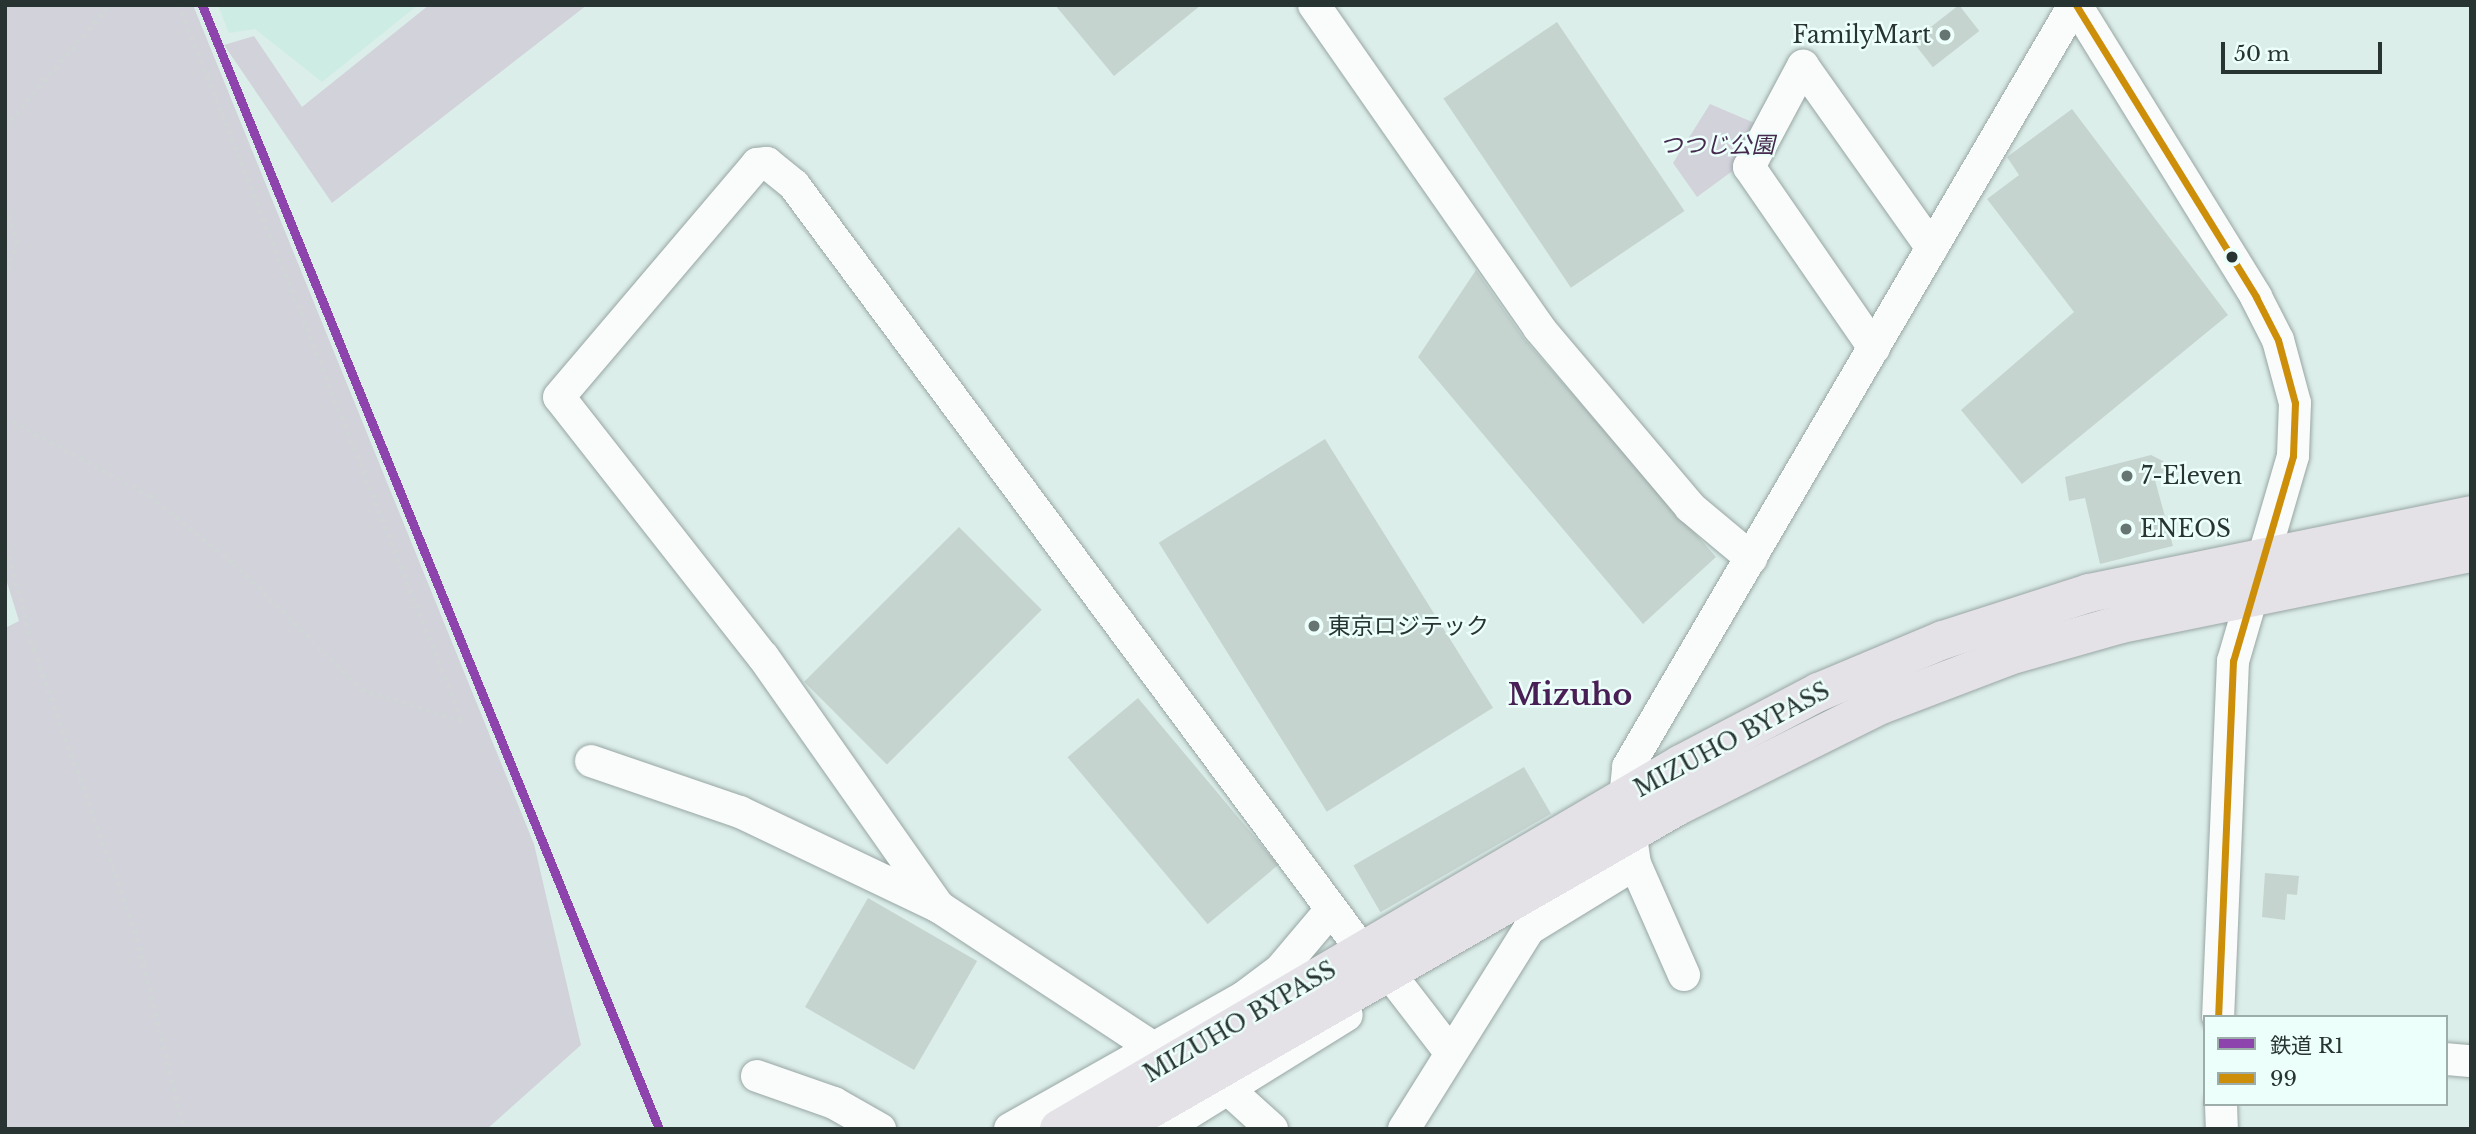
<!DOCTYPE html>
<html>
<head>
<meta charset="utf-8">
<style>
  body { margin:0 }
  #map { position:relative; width:2476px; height:1134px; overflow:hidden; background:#dceeea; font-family:"Libre Baskerville","Noto Sans JP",serif }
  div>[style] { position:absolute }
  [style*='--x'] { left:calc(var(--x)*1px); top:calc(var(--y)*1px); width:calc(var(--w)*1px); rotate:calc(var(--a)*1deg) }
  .built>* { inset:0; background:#cdece4 }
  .green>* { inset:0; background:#d2d2db }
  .building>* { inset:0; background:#c6d4d0; transform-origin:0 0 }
  .path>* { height:3.5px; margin-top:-1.75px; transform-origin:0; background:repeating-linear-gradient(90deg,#d0d6d5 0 3.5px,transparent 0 8.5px) }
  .roads { filter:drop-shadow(0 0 2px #98a6a3) drop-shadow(0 0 2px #98a6a3) }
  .minor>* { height:32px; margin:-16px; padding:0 16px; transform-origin:16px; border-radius:16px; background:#fafcfc }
  .highway>* { height:38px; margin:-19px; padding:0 19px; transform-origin:19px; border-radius:19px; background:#e4e1e7 }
  .bus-1>* { height:7px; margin:-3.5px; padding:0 3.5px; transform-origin:3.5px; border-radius:3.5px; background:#cd8f0a }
  .rail-1>* { height:9px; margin:-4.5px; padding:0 4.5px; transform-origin:4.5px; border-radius:4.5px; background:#8e44ad }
  .dots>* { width:19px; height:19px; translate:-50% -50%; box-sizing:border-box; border:4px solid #ecfffa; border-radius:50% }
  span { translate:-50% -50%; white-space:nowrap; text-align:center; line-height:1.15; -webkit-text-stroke:5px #ecfffa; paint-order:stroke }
  .poi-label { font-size:23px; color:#273431 }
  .right { translate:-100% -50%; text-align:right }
  .left { translate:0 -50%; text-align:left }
  .park-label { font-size:23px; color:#45294e; font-style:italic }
  .street-label { font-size:23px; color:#273431 }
  .district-label { font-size:30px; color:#492055; font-weight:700 }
  .frame { position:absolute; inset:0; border:7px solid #273431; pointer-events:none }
  .legend { position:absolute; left:2203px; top:1015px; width:245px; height:91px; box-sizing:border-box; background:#ecfffa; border:2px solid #9daeaa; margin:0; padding:9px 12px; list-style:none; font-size:21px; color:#273431 }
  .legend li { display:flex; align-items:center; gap:14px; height:35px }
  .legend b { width:35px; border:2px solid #9daeaa }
  .scale { position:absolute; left:2221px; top:42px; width:161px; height:32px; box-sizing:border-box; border:4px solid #273431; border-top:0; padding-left:9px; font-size:21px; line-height:24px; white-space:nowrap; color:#273431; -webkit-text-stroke:5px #ecfffa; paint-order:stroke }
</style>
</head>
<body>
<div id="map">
  <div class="built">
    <div style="clip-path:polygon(218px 5px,418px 5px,322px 82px,255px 29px,229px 33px)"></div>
  </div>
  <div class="green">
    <div style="clip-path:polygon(5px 5px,193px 5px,534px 844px,581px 1045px,487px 1129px,5px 1129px,5px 628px,19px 621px,5px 576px)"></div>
    <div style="clip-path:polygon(429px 5px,587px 5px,332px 203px,224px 45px,254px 36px,302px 107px)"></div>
    <div style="clip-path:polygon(1710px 104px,1757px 124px,1738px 167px,1697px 197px,1673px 163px)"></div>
  </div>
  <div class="building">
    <div style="clip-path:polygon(1055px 5px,1201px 5px,1114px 76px)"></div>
    <div style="left:1959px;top:5px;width:33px;height:59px;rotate:52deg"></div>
    <div style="left:1557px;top:22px;width:228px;height:137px;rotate:56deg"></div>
    <div style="clip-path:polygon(2072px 109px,2228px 315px,2022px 484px,1961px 410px,2074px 312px,1987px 199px,2019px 175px,2007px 157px)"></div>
    <div style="clip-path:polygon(1476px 270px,1525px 340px,1716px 557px,1643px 624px,1418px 357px)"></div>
    <div style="left:1325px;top:439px;width:317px;height:196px;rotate:58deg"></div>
    <div style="clip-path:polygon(2151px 455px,2163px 461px,2166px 477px,2155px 480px,2173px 546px,2100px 564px,2085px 498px,2069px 501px,2065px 477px)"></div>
    <div style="left:959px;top:527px;width:117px;height:219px;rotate:45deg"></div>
    <div style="left:1138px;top:698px;width:218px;height:92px;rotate:50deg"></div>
    <div style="left:1524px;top:767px;width:54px;height:197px;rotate:60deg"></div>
    <div style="clip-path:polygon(2265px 873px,2299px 876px,2297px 895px,2287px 894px,2285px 920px,2262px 917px)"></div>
    <div style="left:868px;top:898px;width:126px;height:126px;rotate:30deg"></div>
  </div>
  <div class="path">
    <div style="--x:179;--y:5;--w:770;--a:68.43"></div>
    <div style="--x:5;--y:127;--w:161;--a:-49.3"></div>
    <div style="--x:5;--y:200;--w:44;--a:74.1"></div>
    <div style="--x:17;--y:242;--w:35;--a:110"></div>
    <div style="--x:5;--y:418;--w:165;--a:28.3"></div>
    <div style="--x:150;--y:496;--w:108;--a:39"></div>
    <div style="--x:234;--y:564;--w:180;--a:44.5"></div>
    <div style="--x:362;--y:690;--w:105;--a:17.2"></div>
    <div style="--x:5;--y:541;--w:113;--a:75.1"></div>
    <div style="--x:34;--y:650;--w:299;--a:70.2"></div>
    <div style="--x:135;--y:931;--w:204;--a:76.1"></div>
  </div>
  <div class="roads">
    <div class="minor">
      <div style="--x:1314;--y:5;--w:394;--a:55.1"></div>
      <div style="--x:1539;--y:328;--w:234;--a:49.8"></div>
      <div style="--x:1690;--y:507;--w:80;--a:39.9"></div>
      <div style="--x:2076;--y:5;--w:343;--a:58.3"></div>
      <div style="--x:2256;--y:297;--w:48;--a:62.9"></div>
      <div style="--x:2278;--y:340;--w:65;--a:74.9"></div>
      <div style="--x:2295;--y:403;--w:53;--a:92.2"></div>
      <div style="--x:2293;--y:456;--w:214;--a:106.3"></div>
      <div style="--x:2233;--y:661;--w:356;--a:92.4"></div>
      <div style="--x:1874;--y:348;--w:220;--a:-124.6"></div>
      <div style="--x:1749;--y:167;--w:115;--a:-61.9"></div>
      <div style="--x:1803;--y:66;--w:223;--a:54.7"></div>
      <div style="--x:591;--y:761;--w:157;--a:18.9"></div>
      <div style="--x:740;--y:812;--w:221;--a:25.5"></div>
      <div style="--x:939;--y:907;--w:258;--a:33.3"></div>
      <div style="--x:939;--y:907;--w:306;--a:-125.1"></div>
      <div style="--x:763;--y:657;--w:330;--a:-128.1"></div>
      <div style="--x:559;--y:397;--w:306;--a:-49.6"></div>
      <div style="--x:757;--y:164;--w:10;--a:-6"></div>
      <div style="--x:767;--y:163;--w:35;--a:39"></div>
      <div style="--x:794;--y:185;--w:953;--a:53.41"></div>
      <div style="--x:1684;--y:975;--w:121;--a:-113.8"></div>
      <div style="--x:1635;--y:864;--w:67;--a:-98.6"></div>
      <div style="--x:1625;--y:798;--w:31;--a:-84"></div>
      <div style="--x:1628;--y:767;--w:883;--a:-59.66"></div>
      <div style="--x:1396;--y:982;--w:88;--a:52.4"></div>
      <div style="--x:2446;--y:1059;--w:25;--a:5"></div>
      <div style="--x:757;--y:1076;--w:82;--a:19.3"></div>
      <div style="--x:834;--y:1103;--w:53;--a:29.5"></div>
      <div style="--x:1229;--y:1090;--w:58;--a:42.2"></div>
      <div style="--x:2221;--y:1104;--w:25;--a:88"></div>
      <div style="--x:1010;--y:1129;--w:269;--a:-29.4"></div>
      <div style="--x:1244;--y:997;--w:45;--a:-36.9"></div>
      <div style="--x:1280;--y:970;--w:76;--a:-49.8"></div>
      <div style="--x:1163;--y:1129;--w:216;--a:-31.8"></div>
      <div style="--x:1404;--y:1129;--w:236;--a:-58"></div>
      <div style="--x:1529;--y:929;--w:124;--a:-31.5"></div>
    </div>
    <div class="highway">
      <div style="--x:1059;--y:1129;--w:721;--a:-30.41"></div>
      <div style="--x:1681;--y:764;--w:156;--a:-27.6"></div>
      <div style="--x:1819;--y:692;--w:134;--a:-22.8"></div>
      <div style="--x:1943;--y:640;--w:153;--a:-17.8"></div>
      <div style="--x:2089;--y:593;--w:390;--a:-11.5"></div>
      <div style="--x:1116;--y:1129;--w:648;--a:-29.89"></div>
      <div style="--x:1678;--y:806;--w:227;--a:-26.5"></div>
      <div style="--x:1881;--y:705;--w:137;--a:-20.9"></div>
      <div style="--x:2009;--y:656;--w:116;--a:-15.9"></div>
      <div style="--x:2121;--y:624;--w:357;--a:-11.5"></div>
    </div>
  </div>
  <div class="bus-1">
    <div style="--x:2076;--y:5;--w:343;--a:58.3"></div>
    <div style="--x:2256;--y:297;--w:48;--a:62.9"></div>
    <div style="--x:2278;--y:340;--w:65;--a:74.9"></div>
    <div style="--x:2295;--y:403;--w:53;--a:92.2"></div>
    <div style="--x:2293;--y:456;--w:214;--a:106.3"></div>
    <div style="--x:2233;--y:661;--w:356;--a:92.4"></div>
  </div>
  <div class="rail-1">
    <div style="--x:202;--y:5;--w:1213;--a:67.87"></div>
  </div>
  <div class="dots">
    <div style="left:1945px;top:35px;background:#667572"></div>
    <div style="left:2232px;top:257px;background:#273431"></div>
    <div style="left:2127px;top:476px;background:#667572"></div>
    <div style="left:2126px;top:529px;background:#667572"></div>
    <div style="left:1314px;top:626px;background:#667572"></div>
  </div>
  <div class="poi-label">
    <span class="right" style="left:1931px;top:35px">FamilyMart</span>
    <span class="left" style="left:2141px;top:476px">7-Eleven</span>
    <span class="left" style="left:2140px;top:529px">ENEOS</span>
    <span class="left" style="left:1328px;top:626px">東京ロジテック</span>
  </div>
  <div class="park-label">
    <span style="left:1717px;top:145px">つつじ公園</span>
  </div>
  <div class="street-label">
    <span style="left:1732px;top:740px;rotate:-28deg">MIZUHO BYPASS</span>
    <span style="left:1240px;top:1022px;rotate:-30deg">MIZUHO BYPASS</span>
  </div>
  <div class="district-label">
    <span style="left:1570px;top:695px">Mizuho</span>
  </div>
  <div class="frame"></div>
  <ul class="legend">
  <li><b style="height:9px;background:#8e44ad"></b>鉄道 R1</li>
  <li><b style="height:9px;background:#cd8f0a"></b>99</li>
  </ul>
  <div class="scale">50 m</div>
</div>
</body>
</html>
